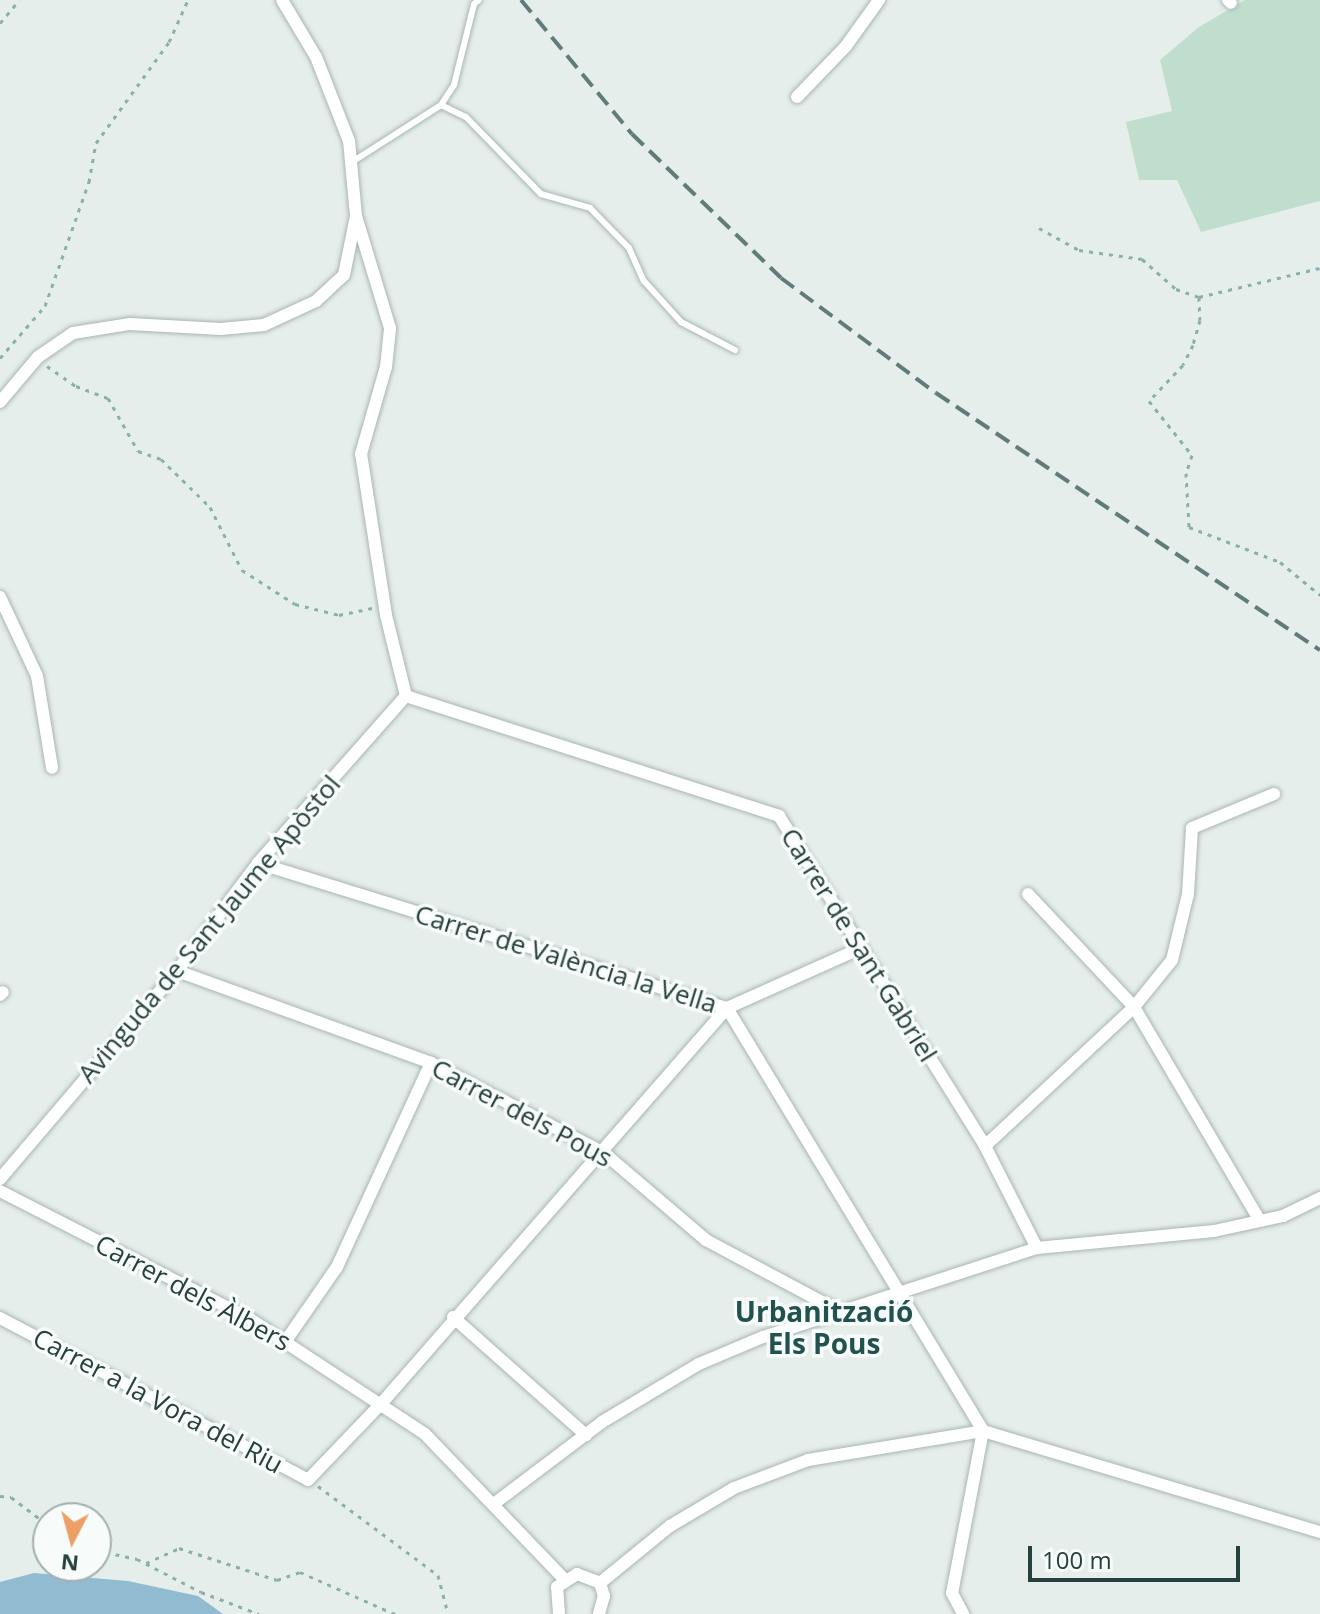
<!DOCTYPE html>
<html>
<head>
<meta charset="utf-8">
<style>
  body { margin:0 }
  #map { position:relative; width:1320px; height:1614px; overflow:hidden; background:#e6eeec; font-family:"Open Sans",sans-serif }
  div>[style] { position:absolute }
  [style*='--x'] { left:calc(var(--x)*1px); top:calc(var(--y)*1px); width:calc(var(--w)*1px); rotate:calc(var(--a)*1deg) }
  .green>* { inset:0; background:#c0dece }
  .water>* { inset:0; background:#91bbd0 }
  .path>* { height:3px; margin-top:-1.5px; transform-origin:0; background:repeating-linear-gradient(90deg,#88b1ab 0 4px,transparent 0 10px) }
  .roads { filter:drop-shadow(0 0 2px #a8b6b4) drop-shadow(0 0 2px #a8b6b4) }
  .service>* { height:6px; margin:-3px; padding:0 3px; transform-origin:3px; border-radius:3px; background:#fff }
  .minor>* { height:12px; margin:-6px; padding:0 6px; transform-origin:6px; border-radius:6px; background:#fff }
  .rail>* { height:4px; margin-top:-2px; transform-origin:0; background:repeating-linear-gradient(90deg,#607b79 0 16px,transparent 0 24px) }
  span { translate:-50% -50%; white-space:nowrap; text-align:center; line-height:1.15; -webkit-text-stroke:7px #f7fbf9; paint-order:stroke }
  .street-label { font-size:26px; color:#25403e }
  .neighbourhood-label { font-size:28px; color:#22524f; font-weight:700 }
  .north { position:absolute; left:32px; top:1502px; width:80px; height:80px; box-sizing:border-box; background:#f7fbf9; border:2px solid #a3b0ae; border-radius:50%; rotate:186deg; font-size:22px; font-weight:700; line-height:32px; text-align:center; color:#25403e }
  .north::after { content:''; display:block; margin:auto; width:28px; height:36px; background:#ed9f66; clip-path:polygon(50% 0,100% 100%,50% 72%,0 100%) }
  .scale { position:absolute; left:1028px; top:1546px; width:212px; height:36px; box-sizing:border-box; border:4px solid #25403e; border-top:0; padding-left:10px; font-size:24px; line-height:28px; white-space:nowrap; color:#25403e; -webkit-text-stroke:6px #f7fbf9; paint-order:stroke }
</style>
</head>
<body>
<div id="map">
  <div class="green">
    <div style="clip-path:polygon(1245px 0,1320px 0,1320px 201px,1201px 232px,1177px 180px,1139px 180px,1126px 122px,1172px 111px,1160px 60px,1199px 27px)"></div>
  </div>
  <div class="water">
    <div style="clip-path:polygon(34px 1573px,128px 1581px,198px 1596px,223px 1614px,0 1614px,0 1582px)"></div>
  </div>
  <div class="path">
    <div style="--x:0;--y:23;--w:30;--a:-50"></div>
    <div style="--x:1039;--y:228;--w:46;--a:28.8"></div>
    <div style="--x:1079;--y:250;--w:64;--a:8.1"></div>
    <div style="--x:1142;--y:259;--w:45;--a:41.4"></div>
    <div style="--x:1176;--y:289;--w:24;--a:19"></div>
    <div style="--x:1199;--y:297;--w:124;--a:-13.5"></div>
    <div style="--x:1199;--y:297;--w:23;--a:88"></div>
    <div style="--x:1200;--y:320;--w:26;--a:106"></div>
    <div style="--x:1193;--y:345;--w:22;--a:117"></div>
    <div style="--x:1183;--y:365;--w:50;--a:133.4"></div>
    <div style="--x:1149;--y:401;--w:69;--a:51.5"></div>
    <div style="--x:1192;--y:455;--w:19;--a:108"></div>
    <div style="--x:1186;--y:473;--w:54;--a:86.8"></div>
    <div style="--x:1189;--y:527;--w:97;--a:21"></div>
    <div style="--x:1280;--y:562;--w:52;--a:39.5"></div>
    <div style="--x:0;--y:358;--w:69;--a:-49.1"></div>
    <div style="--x:45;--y:306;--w:132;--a:-70.5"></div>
    <div style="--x:89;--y:182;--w:40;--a:-80"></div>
    <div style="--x:96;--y:143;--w:125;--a:-54.1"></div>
    <div style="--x:169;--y:42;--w:46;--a:-65.7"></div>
    <div style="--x:47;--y:366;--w:35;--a:35"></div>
    <div style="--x:76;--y:386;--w:34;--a:21"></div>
    <div style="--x:108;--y:398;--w:61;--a:60.5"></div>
    <div style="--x:138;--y:451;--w:24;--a:19"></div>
    <div style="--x:161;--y:459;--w:69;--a:44.4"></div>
    <div style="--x:210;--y:507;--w:71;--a:63.1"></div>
    <div style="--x:242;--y:570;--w:63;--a:32.7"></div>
    <div style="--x:295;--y:604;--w:45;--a:14"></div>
    <div style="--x:339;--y:615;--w:34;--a:-12"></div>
    <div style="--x:318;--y:1486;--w:149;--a:36.6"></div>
    <div style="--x:438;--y:1575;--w:40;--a:75.6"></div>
    <div style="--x:0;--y:1496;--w:11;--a:5"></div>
    <div style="--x:11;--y:1497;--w:46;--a:37.1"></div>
    <div style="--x:96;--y:1550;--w:42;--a:12.4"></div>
    <div style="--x:137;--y:1559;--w:72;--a:27.3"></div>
    <div style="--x:201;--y:1592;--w:62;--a:20.8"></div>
    <div style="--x:146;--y:1563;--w:36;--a:-24"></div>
    <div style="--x:179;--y:1548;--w:103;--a:18.1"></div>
    <div style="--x:277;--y:1580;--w:24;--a:-19"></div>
    <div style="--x:300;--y:1572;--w:104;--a:23.9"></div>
  </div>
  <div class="roads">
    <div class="service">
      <div style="--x:441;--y:105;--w:24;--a:-57"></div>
      <div style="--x:454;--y:85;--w:83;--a:-76.1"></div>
      <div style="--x:474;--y:4;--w:6;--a:-39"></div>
      <div style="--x:352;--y:162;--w:106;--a:-32.6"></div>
      <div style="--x:441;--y:105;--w:28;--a:26"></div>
      <div style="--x:466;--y:117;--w:107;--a:45.8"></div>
      <div style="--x:541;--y:194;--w:51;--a:15.9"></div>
      <div style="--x:590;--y:208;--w:56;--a:45.7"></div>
      <div style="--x:629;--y:248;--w:36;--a:66"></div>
      <div style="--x:644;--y:281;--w:55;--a:47.9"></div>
      <div style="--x:681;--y:322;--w:61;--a:27.4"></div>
    </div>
    <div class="minor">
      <div style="--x:1228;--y:0;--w:4;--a:45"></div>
      <div style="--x:797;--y:97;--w:71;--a:-46.1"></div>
      <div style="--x:846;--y:46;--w:57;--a:-54.3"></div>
      <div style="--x:0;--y:402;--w:59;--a:-49.8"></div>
      <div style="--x:38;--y:357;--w:42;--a:-34.4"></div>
      <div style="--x:73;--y:333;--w:58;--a:-9"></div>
      <div style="--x:130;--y:324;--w:91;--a:3.1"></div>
      <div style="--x:221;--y:329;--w:43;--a:-5.3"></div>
      <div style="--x:264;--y:325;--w:57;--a:-24.8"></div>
      <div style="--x:316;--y:301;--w:38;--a:-43"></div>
      <div style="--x:344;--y:275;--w:60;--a:-78.5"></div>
      <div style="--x:356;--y:216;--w:75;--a:-95.3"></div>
      <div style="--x:349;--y:141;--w:90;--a:-111.4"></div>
      <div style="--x:316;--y:57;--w:66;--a:-120.8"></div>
      <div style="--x:0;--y:597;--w:87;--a:64.9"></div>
      <div style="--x:37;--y:676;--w:93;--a:80.7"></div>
      <div style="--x:406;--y:696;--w:392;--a:17.8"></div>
      <div style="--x:779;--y:816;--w:389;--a:58"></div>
      <div style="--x:985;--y:1146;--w:114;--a:63"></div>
      <div style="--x:258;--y:863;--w:491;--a:17.2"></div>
      <div style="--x:727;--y:1008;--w:494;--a:58.8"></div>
      <div style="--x:983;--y:1431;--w:165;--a:100.8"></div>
      <div style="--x:952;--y:1593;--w:24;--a:62"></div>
      <div style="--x:1028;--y:894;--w:155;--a:46.8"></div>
      <div style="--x:1134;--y:1007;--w:248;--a:59.5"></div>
      <div style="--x:177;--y:971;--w:270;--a:19.9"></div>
      <div style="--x:431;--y:1063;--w:195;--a:27.5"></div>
      <div style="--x:604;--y:1153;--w:134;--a:40.5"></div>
      <div style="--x:706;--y:1240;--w:149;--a:28.1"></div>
      <div style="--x:0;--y:995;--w:4;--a:-45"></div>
      <div style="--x:985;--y:1146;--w:204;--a:-43"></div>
      <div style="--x:1134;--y:1007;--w:60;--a:-51"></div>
      <div style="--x:1172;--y:960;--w:68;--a:-76.4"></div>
      <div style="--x:1188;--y:894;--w:66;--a:-86.5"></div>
      <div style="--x:1192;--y:828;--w:89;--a:-22.5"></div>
      <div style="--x:0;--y:1179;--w:273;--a:-49.6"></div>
      <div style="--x:177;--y:971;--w:135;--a:-53.1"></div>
      <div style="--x:258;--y:863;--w:223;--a:-48.5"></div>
      <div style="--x:406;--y:696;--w:83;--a:-103.9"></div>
      <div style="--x:386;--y:615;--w:163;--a:-98.8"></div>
      <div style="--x:361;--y:454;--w:91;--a:-74"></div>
      <div style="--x:386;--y:367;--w:39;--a:-84"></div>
      <div style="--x:390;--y:328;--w:117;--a:-106.9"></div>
      <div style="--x:0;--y:1191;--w:281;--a:27.1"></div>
      <div style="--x:250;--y:1319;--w:209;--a:33.3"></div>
      <div style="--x:425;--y:1434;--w:201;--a:46.2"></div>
      <div style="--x:453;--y:1317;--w:178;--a:41.6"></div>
      <div style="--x:0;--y:1318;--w:348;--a:27.7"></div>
      <div style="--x:308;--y:1480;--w:104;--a:-46.2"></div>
      <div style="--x:380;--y:1405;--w:527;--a:-48.84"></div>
      <div style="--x:727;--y:1008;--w:147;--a:-24.1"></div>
      <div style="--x:285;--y:1342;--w:91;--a:-55.3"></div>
      <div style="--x:337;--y:1267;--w:225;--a:-65.3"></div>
      <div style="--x:495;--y:1503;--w:134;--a:-37.1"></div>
      <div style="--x:602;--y:1422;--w:113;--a:-30.9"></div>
      <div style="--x:699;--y:1364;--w:69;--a:-22.9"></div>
      <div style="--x:763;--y:1337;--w:288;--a:-18"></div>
      <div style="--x:1037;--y:1248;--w:178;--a:-5.5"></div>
      <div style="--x:1214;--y:1231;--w:71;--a:-12.3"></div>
      <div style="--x:1283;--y:1216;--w:41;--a:-25.9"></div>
      <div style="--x:600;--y:1583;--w:90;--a:-39.2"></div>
      <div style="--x:670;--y:1526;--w:74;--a:-30.7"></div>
      <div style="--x:734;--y:1488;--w:79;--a:-20.7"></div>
      <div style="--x:808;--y:1460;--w:177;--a:-9.4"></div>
      <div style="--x:983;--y:1431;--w:352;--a:16.7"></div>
      <div style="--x:559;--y:1614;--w:27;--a:-94"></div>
      <div style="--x:557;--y:1587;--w:24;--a:-33"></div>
      <div style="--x:577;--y:1574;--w:25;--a:21"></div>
      <div style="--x:600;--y:1583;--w:14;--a:73"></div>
      <div style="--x:604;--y:1596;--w:19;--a:106"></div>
    </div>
  </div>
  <div class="rail">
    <div style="--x:521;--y:0;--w:174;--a:50.4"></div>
    <div style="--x:632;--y:134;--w:207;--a:44"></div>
    <div style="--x:781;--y:278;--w:193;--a:36.6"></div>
    <div style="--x:936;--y:393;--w:462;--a:33.8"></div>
  </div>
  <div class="street-label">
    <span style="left:209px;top:929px;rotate:-50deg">Avinguda de Sant Jaume Apòstol</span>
    <span style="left:859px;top:945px;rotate:58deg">Carrer de Sant Gabriel</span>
    <span style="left:566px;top:959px;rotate:17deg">Carrer de València la Vella</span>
    <span style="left:522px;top:1113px;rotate:28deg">Carrer dels Pous</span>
    <span style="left:193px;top:1293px;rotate:28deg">Carrer dels Àlbers</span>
    <span style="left:158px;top:1401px;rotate:28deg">Carrer a la Vora del Riu</span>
  </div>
  <div class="neighbourhood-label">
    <span style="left:824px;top:1327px">Urbanització<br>Els Pous</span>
  </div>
  <div class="north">N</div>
  <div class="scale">100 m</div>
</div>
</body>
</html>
